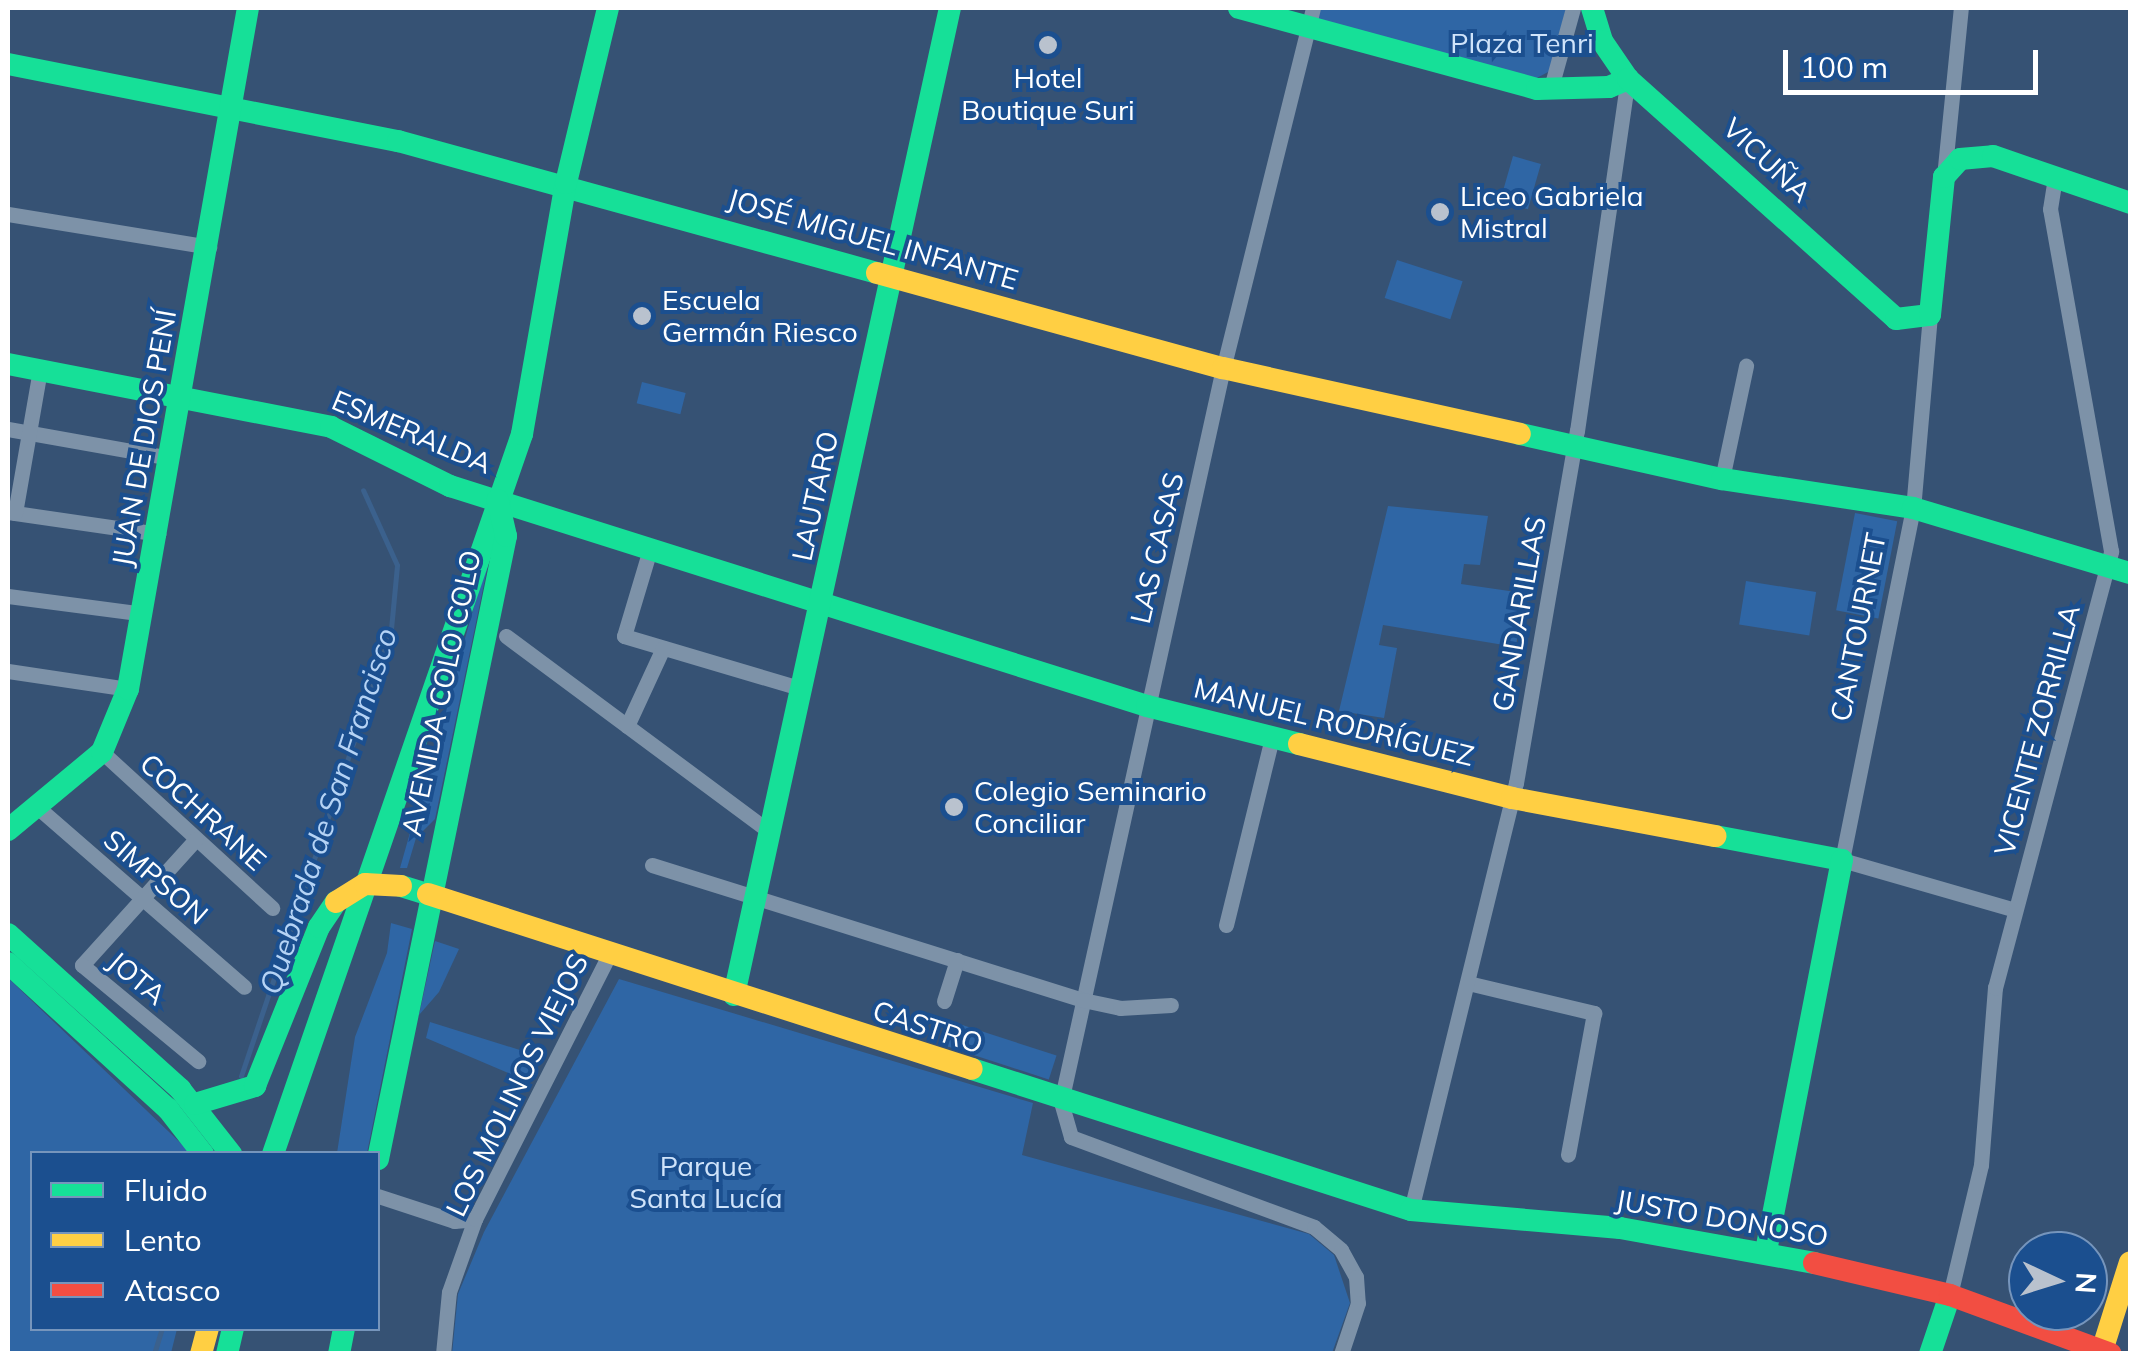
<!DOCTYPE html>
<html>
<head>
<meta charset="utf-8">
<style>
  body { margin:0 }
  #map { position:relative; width:2138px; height:1361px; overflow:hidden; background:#365274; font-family:Mulish,sans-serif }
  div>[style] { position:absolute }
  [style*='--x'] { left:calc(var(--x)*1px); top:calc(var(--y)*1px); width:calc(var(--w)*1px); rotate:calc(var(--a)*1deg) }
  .green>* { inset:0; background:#2f66a5; transform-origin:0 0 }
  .stream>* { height:5px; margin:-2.5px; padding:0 2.5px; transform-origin:2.5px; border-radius:2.5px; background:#3b618d }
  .street>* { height:15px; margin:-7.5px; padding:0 7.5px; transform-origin:7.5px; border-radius:7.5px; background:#7d92a8 }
  .fast>* { height:22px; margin:-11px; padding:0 11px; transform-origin:11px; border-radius:11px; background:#16e098 }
  .slow>* { height:22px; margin:-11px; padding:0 11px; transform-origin:11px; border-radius:11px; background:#ffcf43 }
  .jam>* { height:22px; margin:-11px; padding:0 11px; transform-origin:11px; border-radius:11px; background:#f24e42 }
  .slow-bridge>* { height:22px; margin:-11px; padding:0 11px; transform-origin:11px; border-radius:11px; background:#ffcf43 }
  .dots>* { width:28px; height:28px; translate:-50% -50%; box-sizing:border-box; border:5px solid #1b4f8f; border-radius:50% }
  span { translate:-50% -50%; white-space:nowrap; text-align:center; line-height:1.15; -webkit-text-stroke:8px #1b4f8f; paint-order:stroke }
  .park-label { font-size:28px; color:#cfe3fa }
  .poi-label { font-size:28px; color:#fff }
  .left { translate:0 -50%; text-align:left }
  .street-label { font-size:28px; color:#fff }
  .water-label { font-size:30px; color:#b5d3f5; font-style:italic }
  .frame { position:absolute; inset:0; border:10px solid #fff; pointer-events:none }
  .legend { position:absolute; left:30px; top:1151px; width:350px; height:180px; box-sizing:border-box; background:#1b4f8f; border:2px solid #7695bc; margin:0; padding:12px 18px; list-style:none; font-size:30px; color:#fff }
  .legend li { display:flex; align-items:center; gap:20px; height:50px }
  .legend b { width:50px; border:2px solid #7695bc }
  .north { position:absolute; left:2008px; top:1231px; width:100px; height:100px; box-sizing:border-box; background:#1b4f8f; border:2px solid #7695bc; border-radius:50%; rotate:94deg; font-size:28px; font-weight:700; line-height:40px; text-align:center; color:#fff }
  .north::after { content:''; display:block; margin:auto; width:35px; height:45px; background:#b9c2ce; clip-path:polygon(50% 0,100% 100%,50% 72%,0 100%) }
  .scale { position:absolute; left:1783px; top:50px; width:255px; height:45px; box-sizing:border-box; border:5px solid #fff; border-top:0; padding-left:12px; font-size:30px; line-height:35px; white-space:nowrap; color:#fff; -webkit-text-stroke:8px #1b4f8f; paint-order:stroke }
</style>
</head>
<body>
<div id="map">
  <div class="green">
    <div style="clip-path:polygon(1321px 8px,1566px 8px,1550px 71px,1533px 80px,1317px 21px)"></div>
    <div style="left:1513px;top:156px;width:29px;height:47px;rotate:16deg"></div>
    <div style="left:1397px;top:260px;width:69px;height:40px;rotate:18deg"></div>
    <div style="left:642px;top:382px;width:45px;height:22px;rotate:14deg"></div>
    <div style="clip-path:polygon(1388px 506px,1488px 516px,1480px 565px,1464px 564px,1461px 584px,1523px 593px,1516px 647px,1383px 625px,1379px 645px,1397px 648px,1384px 718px,1339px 711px)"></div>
    <div style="left:1855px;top:513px;width:43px;height:99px;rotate:11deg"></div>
    <div style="clip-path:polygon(494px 536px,435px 819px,416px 838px,407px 868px,400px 868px)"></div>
    <div style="left:1746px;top:581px;width:71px;height:44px;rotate:9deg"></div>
    <div style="clip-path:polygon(391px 923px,412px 929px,367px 1153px,337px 1153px,355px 1037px,387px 953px)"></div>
    <div style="clip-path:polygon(435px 941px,459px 949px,439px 992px,419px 1015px)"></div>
    <div style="clip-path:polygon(8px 978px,191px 1153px,32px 1154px,32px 1328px,177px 1329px,171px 1353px,8px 1353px)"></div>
    <div style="clip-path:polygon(619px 979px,1033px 1103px,1022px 1155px,1309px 1234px,1334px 1255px,1350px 1303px,1332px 1353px,452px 1354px,458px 1294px,484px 1232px)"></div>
    <div style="left:950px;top:1021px;width:112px;height:25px;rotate:18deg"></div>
    <div style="clip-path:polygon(430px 1022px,539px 1056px,527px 1081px,426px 1038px)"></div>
  </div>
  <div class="stream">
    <div style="--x:241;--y:1076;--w:471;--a:-71.4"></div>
    <div style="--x:391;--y:629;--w:64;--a:-84.6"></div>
    <div style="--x:397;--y:565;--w:82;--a:-114.4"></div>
    <div style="--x:154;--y:1354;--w:27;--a:-73"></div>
  </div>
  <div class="street">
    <div style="--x:1313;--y:8;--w:371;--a:104"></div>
    <div style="--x:1223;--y:368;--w:752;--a:102.45"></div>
    <div style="--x:1061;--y:1102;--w:36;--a:74"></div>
    <div style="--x:1071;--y:1137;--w:259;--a:20.3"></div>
    <div style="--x:1314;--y:1227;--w:35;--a:40"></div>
    <div style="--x:1341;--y:1250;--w:31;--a:61"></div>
    <div style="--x:1356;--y:1277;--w:26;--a:86"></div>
    <div style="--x:1358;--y:1303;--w:54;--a:108.4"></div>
    <div style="--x:1550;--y:91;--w:86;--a:-74.5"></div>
    <div style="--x:1944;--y:177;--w:170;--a:-84.3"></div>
    <div style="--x:8;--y:214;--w:204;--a:9.3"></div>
    <div style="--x:1930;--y:315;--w:194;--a:95"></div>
    <div style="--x:1913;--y:508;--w:359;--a:101.4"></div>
    <div style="--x:1842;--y:860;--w:180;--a:16.1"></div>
    <div style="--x:8;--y:429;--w:153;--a:10.1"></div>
    <div style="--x:1722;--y:479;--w:116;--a:-78"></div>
    <div style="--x:8;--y:512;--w:152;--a:8.3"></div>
    <div style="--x:15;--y:513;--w:145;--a:-80.1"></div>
    <div style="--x:651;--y:546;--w:94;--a:106.7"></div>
    <div style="--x:624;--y:636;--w:187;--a:16.5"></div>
    <div style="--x:8;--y:596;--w:137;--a:7.5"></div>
    <div style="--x:506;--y:636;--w:330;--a:36.6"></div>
    <div style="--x:8;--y:671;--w:121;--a:8.5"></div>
    <div style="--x:627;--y:726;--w:86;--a:-65.2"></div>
    <div style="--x:102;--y:752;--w:231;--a:42.5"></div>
    <div style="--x:35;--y:805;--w:277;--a:41"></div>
    <div style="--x:196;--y:839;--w:170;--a:132.1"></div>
    <div style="--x:82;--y:965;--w:151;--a:39.6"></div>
    <div style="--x:652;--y:865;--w:452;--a:17.4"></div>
    <div style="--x:1083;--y:1000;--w:38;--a:12"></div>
    <div style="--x:1120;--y:1008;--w:51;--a:-3.4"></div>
    <div style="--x:1226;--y:925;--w:193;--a:-76.2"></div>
    <div style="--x:1468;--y:983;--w:130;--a:13.4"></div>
    <div style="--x:1594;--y:1013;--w:144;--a:100.4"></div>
    <div style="--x:944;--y:1001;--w:43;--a:-72.4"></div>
    <div style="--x:378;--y:1196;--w:80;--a:18.2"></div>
    <div style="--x:454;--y:1221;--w:21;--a:-5"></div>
    <div style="--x:1411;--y:1210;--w:440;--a:-76.2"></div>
    <div style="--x:1516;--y:783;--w:357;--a:-80.2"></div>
    <div style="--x:1577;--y:431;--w:356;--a:-81.8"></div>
    <div style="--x:1950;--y:1295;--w:134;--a:-76.6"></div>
    <div style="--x:1981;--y:1165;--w:178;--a:-85.5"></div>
    <div style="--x:1995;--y:988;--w:452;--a:-75.1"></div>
    <div style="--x:2111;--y:551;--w:347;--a:-100.1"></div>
    <div style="--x:2050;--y:209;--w:31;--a:-81"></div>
    <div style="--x:443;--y:1354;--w:62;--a:-84.5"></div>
    <div style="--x:449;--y:1292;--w:77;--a:-70.4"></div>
    <div style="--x:475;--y:1219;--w:296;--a:-63.1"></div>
  </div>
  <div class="fast">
    <div style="--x:1239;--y:8;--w:309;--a:15.2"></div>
    <div style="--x:1537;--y:89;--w:72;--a:-1.6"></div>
    <div style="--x:1609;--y:87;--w:21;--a:-23"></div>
    <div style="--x:1592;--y:8;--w:34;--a:73"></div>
    <div style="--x:1602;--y:41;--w:46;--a:55.6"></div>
    <div style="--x:1628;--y:79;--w:360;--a:41.8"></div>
    <div style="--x:1896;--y:319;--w:34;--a:-7"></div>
    <div style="--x:1930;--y:315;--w:139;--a:-84.2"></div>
    <div style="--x:1944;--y:177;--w:24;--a:-48"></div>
    <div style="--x:1960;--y:159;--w:33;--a:-5"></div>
    <div style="--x:1993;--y:156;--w:145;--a:18.9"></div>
    <div style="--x:8;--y:64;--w:398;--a:11.2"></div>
    <div style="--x:398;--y:141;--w:497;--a:15.4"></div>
    <div style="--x:8;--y:364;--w:329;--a:11"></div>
    <div style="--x:331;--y:427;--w:133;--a:26.4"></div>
    <div style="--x:450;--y:486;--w:731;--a:17.52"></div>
    <div style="--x:1147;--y:706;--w:157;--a:14"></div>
    <div style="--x:1520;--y:434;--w:207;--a:12.6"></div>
    <div style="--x:1722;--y:479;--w:193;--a:8.6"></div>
    <div style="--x:1913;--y:508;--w:227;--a:16.7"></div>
    <div style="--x:8;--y:830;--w:122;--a:-39.7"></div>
    <div style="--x:102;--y:752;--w:68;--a:-67.6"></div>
    <div style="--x:128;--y:689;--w:691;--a:-80.01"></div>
    <div style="--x:1715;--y:836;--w:129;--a:10.7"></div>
    <div style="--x:1842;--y:860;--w:399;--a:101"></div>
    <div style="--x:401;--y:886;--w:28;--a:17"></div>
    <div style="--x:8;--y:934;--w:232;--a:42"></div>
    <div style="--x:180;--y:1089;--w:83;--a:51.9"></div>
    <div style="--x:8;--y:963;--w:217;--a:42.4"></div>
    <div style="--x:168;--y:1109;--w:57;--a:52.1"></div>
    <div style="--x:734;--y:995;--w:1010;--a:-77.66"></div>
    <div style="--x:972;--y:1069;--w:461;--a:17.8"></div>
    <div style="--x:1411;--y:1210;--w:210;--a:4.9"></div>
    <div style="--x:1620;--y:1228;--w:197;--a:10.2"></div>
    <div style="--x:195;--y:1104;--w:63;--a:-16.7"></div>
    <div style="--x:255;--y:1086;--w:171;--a:-68.1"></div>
    <div style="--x:319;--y:927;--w:30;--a:-56"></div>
    <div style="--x:273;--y:1154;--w:762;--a:-70.92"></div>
    <div style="--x:522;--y:434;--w:255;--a:-80.1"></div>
    <div style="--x:566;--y:183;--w:180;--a:-76.5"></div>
    <div style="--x:378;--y:1159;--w:636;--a:-78.39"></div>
    <div style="--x:506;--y:536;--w:37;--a:-103"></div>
    <div style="--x:227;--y:1354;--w:27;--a:-77"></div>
    <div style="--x:339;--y:1354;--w:26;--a:-79"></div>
    <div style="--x:1930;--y:1354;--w:62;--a:-71.3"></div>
  </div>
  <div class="slow">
    <div style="--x:877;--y:273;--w:359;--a:15.4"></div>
    <div style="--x:1223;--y:368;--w:304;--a:12.5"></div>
    <div style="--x:1299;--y:744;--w:220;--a:14.2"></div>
    <div style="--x:1512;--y:798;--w:207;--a:10.6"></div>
    <div style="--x:428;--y:894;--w:571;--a:17.83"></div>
    <div style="--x:201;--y:1354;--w:27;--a:-75"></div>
    <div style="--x:2101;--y:1354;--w:96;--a:-72.5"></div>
  </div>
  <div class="jam">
    <div style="--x:1814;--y:1263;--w:140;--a:13.2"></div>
    <div style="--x:1950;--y:1295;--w:171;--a:20.1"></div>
  </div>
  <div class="slow-bridge">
    <div style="--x:336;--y:902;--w:34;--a:-32"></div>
    <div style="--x:365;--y:884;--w:36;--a:3"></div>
  </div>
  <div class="dots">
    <div style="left:1048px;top:45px;background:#b9c2ce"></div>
    <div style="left:1440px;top:212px;background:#b9c2ce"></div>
    <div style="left:642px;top:316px;background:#b9c2ce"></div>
    <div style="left:954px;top:807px;background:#b9c2ce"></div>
  </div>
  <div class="park-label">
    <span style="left:1522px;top:43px">Plaza Tenri</span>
    <span style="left:706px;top:1182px">Parque<br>Santa Lucía</span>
  </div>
  <div class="poi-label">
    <span style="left:1048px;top:94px">Hotel<br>Boutique Suri</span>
    <span class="left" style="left:1460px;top:212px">Liceo Gabriela<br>Mistral</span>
    <span class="left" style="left:662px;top:316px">Escuela<br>Germán Riesco</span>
    <span class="left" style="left:974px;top:807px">Colegio Seminario<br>Conciliar</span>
  </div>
  <div class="street-label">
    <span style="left:1767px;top:160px;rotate:43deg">VICUÑA</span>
    <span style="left:873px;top:239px;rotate:16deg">JOSÉ MIGUEL INFANTE</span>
    <span style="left:412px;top:432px;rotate:23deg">ESMERALDA</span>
    <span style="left:144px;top:438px;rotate:-80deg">JUAN DE DIOS PENÍ</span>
    <span style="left:815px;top:496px;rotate:-78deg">LAUTARO</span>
    <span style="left:1157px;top:548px;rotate:-77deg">LAS CASAS</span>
    <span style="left:1519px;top:614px;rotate:-80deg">GANDARILLAS</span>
    <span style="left:1858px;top:627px;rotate:-79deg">CANTOURNET</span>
    <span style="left:441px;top:693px;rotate:-78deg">AVENIDA COLO COLO</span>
    <span style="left:1334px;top:722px;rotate:14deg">MANUEL RODRÍGUEZ</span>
    <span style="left:2037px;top:730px;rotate:-75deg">VICENTE ZORRILLA</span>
    <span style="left:203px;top:812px;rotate:42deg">COCHRANE</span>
    <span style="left:156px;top:877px;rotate:41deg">SIMPSON</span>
    <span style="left:137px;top:978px;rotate:40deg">JOTA</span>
    <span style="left:928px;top:1027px;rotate:18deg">CASTRO</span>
    <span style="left:517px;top:1085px;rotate:-64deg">LOS MOLINOS VIEJOS</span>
    <span style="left:1722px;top:1218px;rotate:10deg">JUSTO DONOSO</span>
  </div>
  <div class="water-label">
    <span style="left:328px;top:811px;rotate:-72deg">Quebrada de San Francisco</span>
  </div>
  <div class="frame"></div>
  <ul class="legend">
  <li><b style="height:12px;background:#16e098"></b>Fluido</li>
  <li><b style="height:12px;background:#ffcf43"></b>Lento</li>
  <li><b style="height:12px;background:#f24e42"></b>Atasco</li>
  </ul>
  <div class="north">N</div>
  <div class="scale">100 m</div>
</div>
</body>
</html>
